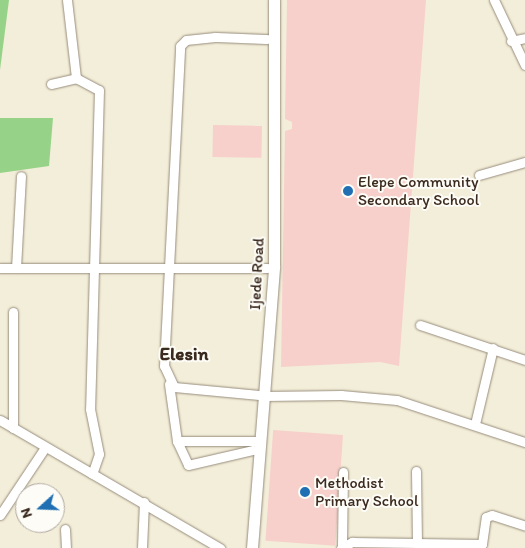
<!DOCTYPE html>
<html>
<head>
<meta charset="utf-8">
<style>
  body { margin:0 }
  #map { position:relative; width:525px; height:548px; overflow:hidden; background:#f3eed9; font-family:Itim,sans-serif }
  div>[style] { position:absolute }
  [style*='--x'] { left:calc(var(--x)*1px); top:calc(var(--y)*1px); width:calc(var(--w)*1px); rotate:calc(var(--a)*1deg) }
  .built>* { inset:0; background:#f7d0cc; transform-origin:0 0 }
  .green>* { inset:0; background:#96d388 }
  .roads { filter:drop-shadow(0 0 1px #978c7c) drop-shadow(0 0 1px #978c7c) }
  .minor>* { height:9px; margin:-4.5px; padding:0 4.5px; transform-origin:4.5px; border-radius:4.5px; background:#fff }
  .major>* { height:11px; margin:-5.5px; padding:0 5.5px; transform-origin:5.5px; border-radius:5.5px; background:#fff }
  .dots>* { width:14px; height:14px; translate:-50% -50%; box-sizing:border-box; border:2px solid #fdfcf7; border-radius:50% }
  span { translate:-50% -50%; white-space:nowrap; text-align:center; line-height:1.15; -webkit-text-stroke:4px #fdfcf7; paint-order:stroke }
  .poi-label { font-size:16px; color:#3b2a1e }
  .left { translate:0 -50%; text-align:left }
  .street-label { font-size:16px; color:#3b2a1e }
  .quarter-label { font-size:19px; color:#3b2a1e; font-weight:700 }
  .north { position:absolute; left:15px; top:483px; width:50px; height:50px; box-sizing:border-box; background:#fdfcf7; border:1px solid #afa8a0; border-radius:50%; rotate:250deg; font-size:14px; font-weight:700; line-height:20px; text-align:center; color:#3b2a1e }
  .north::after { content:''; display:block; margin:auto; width:18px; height:22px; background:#1f6fb2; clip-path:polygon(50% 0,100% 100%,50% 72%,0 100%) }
</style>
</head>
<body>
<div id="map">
  <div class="built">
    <div style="clip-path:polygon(287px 0,426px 0,399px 366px,380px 362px,281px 367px,285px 131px,292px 129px,292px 122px,285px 119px)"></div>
    <div style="left:213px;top:125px;width:49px;height:32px;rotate:1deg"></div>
    <div style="left:343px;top:435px;width:111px;height:70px;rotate:94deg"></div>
  </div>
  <div class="green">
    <div style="clip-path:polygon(0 0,9px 0,0 70px)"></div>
    <div style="clip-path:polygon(0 118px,53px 118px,49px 166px,0 173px)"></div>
  </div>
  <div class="roads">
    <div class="minor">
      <div style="--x:67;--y:0;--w:79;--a:83.4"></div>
      <div style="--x:494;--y:0;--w:72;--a:64.5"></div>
      <div style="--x:511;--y:41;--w:14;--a:-12"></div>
      <div style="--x:51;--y:84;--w:26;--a:-13"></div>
      <div style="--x:76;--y:78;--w:26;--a:28"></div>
      <div style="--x:99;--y:90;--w:319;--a:91.6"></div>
      <div style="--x:90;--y:409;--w:46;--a:78.7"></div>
      <div style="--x:99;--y:454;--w:21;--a:109"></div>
      <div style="--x:479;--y:175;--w:48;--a:-15.8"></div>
      <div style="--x:0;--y:268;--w:267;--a:0"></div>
      <div style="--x:16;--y:268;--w:92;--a:-86.9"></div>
      <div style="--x:420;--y:325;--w:111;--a:18.4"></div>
      <div style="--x:169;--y:384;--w:58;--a:82"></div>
      <div style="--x:177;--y:441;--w:78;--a:0"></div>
      <div style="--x:259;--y:395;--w:85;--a:-174.6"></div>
      <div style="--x:174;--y:387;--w:23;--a:-115"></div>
      <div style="--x:164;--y:366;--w:320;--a:-87.1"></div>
      <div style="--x:180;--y:46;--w:8;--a:-45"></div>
      <div style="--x:186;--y:40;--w:29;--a:-6"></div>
      <div style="--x:215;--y:37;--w:52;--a:2.2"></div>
      <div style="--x:265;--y:396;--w:76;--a:-0.8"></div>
      <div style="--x:341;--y:395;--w:56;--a:5.1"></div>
      <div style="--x:397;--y:400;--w:135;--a:18.2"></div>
      <div style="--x:0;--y:420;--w:255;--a:30.2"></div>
      <div style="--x:475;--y:424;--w:78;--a:-76.7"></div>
      <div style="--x:13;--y:428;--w:116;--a:-90"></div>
      <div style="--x:177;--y:441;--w:26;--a:65"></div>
      <div style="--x:188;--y:465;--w:67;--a:-13"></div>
      <div style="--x:416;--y:471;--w:72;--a:89.2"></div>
      <div style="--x:0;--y:515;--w:79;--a:-56.3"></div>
      <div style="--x:65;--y:529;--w:19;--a:87"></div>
      <div style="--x:342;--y:545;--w:73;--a:-89.2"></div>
      <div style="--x:142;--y:548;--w:46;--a:-87.5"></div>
      <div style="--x:341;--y:548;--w:13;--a:-29"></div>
      <div style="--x:352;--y:542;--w:130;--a:0.9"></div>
      <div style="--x:482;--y:544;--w:27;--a:-82"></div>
      <div style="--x:486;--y:517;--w:6;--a:-18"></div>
      <div style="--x:492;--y:515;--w:35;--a:18"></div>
    </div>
    <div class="major">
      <div style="--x:252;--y:548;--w:283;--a:-85.5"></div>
      <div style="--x:274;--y:266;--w:266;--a:-90"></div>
    </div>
  </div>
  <div class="dots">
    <div style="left:348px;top:191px;background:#1f6fb2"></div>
    <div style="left:305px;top:492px;background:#1f6fb2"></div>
  </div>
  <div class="poi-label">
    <span class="left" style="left:358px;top:191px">Elepe Community<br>Secondary School</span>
    <span class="left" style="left:315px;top:492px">Methodist<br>Primary School</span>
  </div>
  <div class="street-label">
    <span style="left:257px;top:274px;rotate:-87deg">Ijede Road</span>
  </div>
  <div class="quarter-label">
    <span style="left:184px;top:354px">Elesin</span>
  </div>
  <div class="north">N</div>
</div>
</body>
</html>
